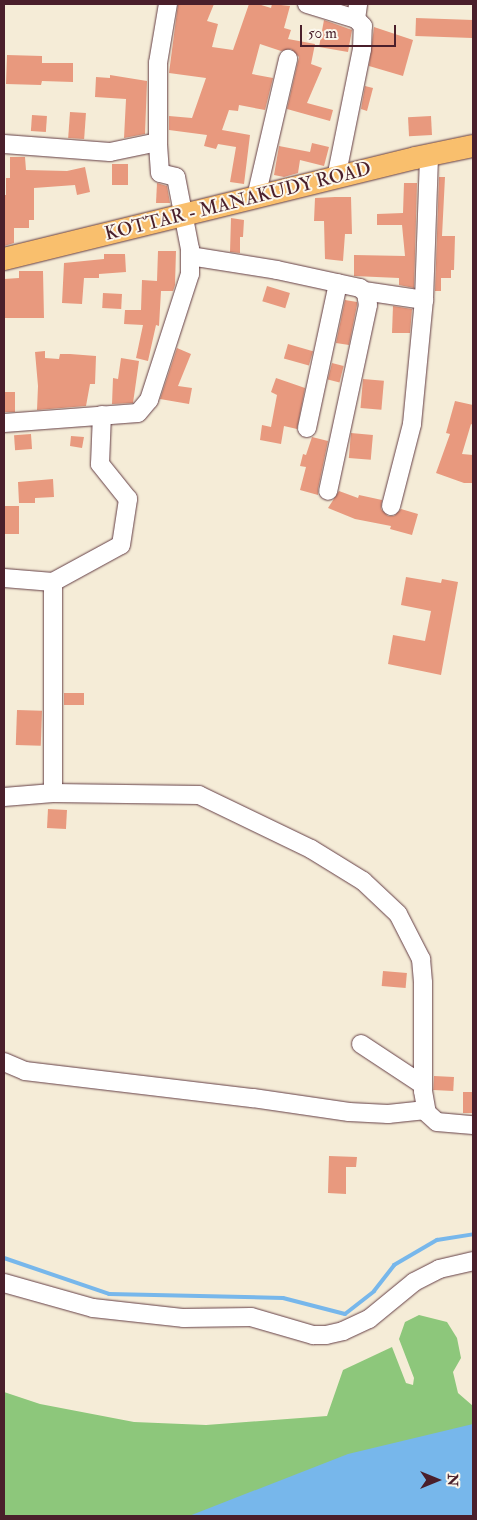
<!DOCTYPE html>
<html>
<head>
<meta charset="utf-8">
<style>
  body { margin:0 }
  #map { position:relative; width:477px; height:1520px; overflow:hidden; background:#f5ecd7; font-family:"IM FELL Double Pica",serif }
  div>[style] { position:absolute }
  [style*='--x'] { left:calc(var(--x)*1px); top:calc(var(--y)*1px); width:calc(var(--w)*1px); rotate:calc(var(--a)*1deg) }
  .green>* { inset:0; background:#8dc77b }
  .water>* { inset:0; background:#77b7eb }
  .stream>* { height:4px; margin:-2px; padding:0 2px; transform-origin:2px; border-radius:2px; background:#77b7eb }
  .building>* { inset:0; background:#e8997e; transform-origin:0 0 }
  .roads { filter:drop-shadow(0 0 1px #643e45) drop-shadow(0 0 1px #643e45) }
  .minor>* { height:18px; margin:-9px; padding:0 9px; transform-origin:9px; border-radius:9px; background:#fff }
  .major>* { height:22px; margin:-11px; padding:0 11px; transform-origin:11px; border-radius:11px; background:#f9bf6d }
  span { translate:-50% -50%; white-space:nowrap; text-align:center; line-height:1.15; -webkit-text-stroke:4px #fbf7ec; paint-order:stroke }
  .street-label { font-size:19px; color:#4a1f2b }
  .frame { position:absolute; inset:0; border:5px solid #4a1f2b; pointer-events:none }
  .north { position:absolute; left:412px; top:1455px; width:50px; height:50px; -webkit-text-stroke:4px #fbf7ec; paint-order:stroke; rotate:90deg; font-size:14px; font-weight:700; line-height:20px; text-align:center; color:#4a1f2b }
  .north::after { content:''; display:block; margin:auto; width:18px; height:22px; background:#4a1f2b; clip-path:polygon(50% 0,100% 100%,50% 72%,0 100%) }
  .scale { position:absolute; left:300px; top:25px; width:96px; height:22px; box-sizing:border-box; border:2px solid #4a1f2b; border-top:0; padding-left:6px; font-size:15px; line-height:18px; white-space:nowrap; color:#4a1f2b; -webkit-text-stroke:4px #fbf7ec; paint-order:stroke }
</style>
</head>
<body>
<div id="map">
  <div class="green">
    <div style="clip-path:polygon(419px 1315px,447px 1322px,457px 1338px,461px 1358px,453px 1372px,458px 1393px,473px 1406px,473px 1516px,4px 1516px,4px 1392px,40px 1404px,134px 1422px,206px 1425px,327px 1416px,343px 1370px,392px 1347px,406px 1383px,413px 1385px,414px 1378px,399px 1339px,405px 1322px)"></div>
  </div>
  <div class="water">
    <div style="clip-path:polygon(473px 1424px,473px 1516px,189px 1516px,348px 1454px)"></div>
  </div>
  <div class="stream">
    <div style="--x:4;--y:1258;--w:111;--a:18.9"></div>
    <div style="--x:109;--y:1294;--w:174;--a:1.3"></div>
    <div style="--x:283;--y:1298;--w:64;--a:14.5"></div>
    <div style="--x:345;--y:1314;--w:37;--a:-38"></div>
    <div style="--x:374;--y:1291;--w:33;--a:-52"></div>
    <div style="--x:394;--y:1265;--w:50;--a:-30.2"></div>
    <div style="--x:437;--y:1240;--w:36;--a:-9"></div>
  </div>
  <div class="building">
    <div style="clip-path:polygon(178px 4px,214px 4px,207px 21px,218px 24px,212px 47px,233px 50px,249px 4px,258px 4px,271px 8px,272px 4px,290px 6px,284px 28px,291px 30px,288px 39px,315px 44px,311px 64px,322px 68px,307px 103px,333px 110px,330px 121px,287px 109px,299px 57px,291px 49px,281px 51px,260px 44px,252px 74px,273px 78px,265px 110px,239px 105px,238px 111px,229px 110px,222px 130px,250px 135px,244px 184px,230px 182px,236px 147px,218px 144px,216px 149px,204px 146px,207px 135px,169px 130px,169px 116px,192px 118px,206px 78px,169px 73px)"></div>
    <div style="left:416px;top:18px;width:57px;height:18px;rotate:2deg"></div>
    <div style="clip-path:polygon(324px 20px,352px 30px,348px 52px,319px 47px)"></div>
    <div style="clip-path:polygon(374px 27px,413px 40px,403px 76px,369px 66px)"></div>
    <div style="clip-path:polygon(7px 55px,42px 56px,42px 63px,73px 63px,73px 82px,42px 81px,41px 85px,6px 84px)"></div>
    <div style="clip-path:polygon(110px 75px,147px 81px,145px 134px,124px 138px,126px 99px,95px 97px,96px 77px,110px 78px)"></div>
    <div style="clip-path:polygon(365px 86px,373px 88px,367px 111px,361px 109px)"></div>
    <div style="left:70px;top:112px;width:16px;height:26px;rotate:4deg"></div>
    <div style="left:32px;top:115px;width:15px;height:16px;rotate:4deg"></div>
    <div style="left:431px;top:116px;width:19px;height:23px;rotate:87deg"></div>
    <div style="clip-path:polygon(312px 143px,329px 147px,324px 166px,300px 160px,298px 173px,284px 177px,274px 175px,279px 146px,310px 152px)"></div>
    <div style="clip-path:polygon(10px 157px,25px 157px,26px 170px,67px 171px,85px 167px,90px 192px,77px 195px,75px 185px,34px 188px,34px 220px,29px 220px,29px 228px,14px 228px,14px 243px,4px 246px,4px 195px,6px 195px,6px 178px,10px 178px)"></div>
    <div style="left:112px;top:164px;width:16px;height:21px"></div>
    <div style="clip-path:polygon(439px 177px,445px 177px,442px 236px,455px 236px,454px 270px,451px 270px,451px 278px,441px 278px,441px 291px,435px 291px)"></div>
    <div style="clip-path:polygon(157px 183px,167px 186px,170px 203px,156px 203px)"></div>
    <div style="clip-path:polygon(404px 183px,417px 183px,414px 288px,399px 285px,399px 278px,354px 276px,354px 255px,405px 256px,402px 225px,377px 225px,377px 214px,403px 213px)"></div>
    <div style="clip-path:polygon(335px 197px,351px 197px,352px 234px,345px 234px,343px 261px,325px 259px,324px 221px,314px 221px,315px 198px)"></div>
    <div style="clip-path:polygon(231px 218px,244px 220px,243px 237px,240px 237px,240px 253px,230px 252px)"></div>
    <div style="clip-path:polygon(158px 251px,176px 251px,175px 285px,173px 291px,161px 291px,159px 326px,156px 325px,148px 361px,136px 358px,143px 325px,124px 324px,125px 310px,141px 310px,142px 280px,157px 281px)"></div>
    <div style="clip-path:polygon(104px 254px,125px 254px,126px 272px,99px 274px,99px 278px,84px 278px,82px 304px,62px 303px,64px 263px,104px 259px)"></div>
    <div style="clip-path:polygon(19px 271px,43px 271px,44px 318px,4px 318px,4px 279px,19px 278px)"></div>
    <div style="left:267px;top:286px;width:24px;height:16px;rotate:17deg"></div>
    <div style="left:103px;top:293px;width:19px;height:15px;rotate:3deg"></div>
    <div style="clip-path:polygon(345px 300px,357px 302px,357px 305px,349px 345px,336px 343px)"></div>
    <div style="clip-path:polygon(393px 306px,412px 309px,410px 333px,392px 333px)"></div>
    <div style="left:288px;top:344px;width:26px;height:15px;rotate:16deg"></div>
    <div style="clip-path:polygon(177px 348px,191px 354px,178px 386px,192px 388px,189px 404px,160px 399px)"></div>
    <div style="clip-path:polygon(45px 351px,45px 358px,59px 359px,60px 354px,70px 354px,96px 356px,95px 384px,90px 384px,86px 406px,37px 410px,38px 386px,35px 352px)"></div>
    <div style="clip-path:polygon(121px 358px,139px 361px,133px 403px,112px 404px,113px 378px,118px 379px)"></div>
    <div style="left:332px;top:363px;width:12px;height:17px;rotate:14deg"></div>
    <div style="clip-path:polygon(276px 378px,305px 388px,297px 429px,284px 426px,281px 444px,260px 440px,262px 425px,271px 427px,277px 395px,271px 392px)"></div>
    <div style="left:363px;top:379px;width:21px;height:29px;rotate:5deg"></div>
    <div style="left:4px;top:392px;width:11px;height:20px"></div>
    <div style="clip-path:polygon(455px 401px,473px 405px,473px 425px,471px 424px,462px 454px,473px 455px,473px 483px,464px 483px,436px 473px,450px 434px,446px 433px)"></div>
    <div style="left:351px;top:433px;width:22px;height:25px;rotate:5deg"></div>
    <div style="left:31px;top:434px;width:15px;height:17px;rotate:86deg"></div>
    <div style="clip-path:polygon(71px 436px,84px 437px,82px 448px,70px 446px)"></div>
    <div style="clip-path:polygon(312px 437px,328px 441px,318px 489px,318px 495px,300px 490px,306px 467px,300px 466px,303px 454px,306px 455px)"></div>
    <div style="clip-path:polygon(53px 479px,54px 497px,35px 498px,35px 503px,19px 503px,18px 482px)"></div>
    <div style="clip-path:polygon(339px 491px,358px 498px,359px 495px,382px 500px,381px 509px,388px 516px,394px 516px,401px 509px,418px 514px,412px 535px,390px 529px,391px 526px,355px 519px,328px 508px)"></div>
    <div style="left:19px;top:506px;width:28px;height:15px;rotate:90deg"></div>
    <div style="clip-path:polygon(406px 577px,441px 583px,442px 579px,458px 582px,441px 675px,388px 664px,393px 635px,425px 641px,431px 611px,401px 605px)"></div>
    <div style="left:64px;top:693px;width:20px;height:12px"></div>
    <div style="left:17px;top:710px;width:25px;height:35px;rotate:2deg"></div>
    <div style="left:48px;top:809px;width:19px;height:19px;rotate:3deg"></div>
    <div style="left:383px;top:971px;width:24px;height:15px;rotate:5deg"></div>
    <div style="left:434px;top:1076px;width:20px;height:14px;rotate:3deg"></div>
    <div style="left:463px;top:1092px;width:10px;height:21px"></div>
    <div style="clip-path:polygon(329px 1156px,357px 1157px,356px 1167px,346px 1167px,346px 1194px,328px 1193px)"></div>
  </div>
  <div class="roads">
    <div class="minor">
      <div style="--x:307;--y:4;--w:51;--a:17"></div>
      <div style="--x:4;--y:144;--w:106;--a:4.3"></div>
      <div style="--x:110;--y:152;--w:49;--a:-11.8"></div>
      <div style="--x:158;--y:142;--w:79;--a:-90"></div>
      <div style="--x:158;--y:63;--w:60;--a:-80.4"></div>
      <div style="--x:336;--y:178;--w:132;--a:-78.6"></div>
      <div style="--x:362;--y:49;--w:23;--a:-88"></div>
      <div style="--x:363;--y:26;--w:10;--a:-135"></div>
      <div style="--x:356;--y:19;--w:15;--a:-82"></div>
      <div style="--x:256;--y:197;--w:142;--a:-76.9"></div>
      <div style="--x:190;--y:256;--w:88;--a:9.1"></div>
      <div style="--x:277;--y:270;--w:85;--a:12.2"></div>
      <div style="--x:360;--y:288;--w:8;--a:40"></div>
      <div style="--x:366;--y:293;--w:12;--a:81"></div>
      <div style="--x:368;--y:305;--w:190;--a:102.1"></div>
      <div style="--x:364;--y:291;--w:61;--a:8.5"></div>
      <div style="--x:4;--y:423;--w:134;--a:-4.3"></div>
      <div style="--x:138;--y:413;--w:17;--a:-50"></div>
      <div style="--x:149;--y:400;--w:133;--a:-72"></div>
      <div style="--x:190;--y:274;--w:25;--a:-90"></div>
      <div style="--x:190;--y:249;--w:73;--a:-101"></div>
      <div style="--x:176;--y:177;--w:16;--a:-166"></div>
      <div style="--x:160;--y:173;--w:31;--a:-94"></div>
      <div style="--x:307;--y:428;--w:148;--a:-77.9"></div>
      <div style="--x:391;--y:506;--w:85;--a:-75.6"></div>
      <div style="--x:412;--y:424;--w:125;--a:-84.5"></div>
      <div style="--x:424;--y:300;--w:145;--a:-88"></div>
      <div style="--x:4;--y:578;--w:49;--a:4.7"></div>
      <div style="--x:53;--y:582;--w:77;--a:-28.6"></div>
      <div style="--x:121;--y:545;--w:47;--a:-81.3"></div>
      <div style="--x:128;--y:499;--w:45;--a:-128.7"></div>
      <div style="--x:100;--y:464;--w:49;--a:-87.7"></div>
      <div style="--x:53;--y:793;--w:211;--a:-90"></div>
      <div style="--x:4;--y:797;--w:49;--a:-4.7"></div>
      <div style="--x:53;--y:793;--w:146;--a:0.8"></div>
      <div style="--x:199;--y:795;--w:124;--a:25.7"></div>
      <div style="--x:311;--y:849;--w:61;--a:31.6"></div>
      <div style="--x:363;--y:881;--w:48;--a:43.3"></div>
      <div style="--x:398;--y:914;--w:51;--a:62.9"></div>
      <div style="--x:421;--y:959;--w:24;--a:85"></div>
      <div style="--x:423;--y:983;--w:108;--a:90"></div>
      <div style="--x:423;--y:1091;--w:22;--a:80"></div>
      <div style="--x:427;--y:1113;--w:13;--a:42"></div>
      <div style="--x:437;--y:1122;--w:36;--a:5"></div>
      <div style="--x:361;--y:1044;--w:74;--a:33.5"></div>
      <div style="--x:4;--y:1062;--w:23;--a:23"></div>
      <div style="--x:25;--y:1071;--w:230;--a:6.8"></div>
      <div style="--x:253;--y:1098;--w:97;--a:8.3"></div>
      <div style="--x:349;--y:1112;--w:39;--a:3"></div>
      <div style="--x:388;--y:1114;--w:38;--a:-6"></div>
      <div style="--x:4;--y:1283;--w:92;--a:15.7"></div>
      <div style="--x:93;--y:1308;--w:92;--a:6.3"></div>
      <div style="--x:184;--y:1318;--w:67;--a:-0.9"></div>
      <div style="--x:251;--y:1317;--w:65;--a:16.2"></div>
      <div style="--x:313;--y:1335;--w:13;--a:0"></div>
      <div style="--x:326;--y:1335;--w:17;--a:-13"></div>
      <div style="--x:343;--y:1331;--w:29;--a:-25"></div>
      <div style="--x:369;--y:1319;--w:58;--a:-39.4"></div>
      <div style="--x:414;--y:1282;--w:28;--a:-27"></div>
      <div style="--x:439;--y:1269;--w:35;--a:-13"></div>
    </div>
    <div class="major">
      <div style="--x:4;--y:259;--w:423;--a:-13.8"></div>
      <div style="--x:415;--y:158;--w:59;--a:-11.7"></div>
    </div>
  </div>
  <div class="street-label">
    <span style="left:238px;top:202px;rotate:-14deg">KOTTAR - MANAKUDY ROAD</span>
  </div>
  <div class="frame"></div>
  <div class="north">N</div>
  <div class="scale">50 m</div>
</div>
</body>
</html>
